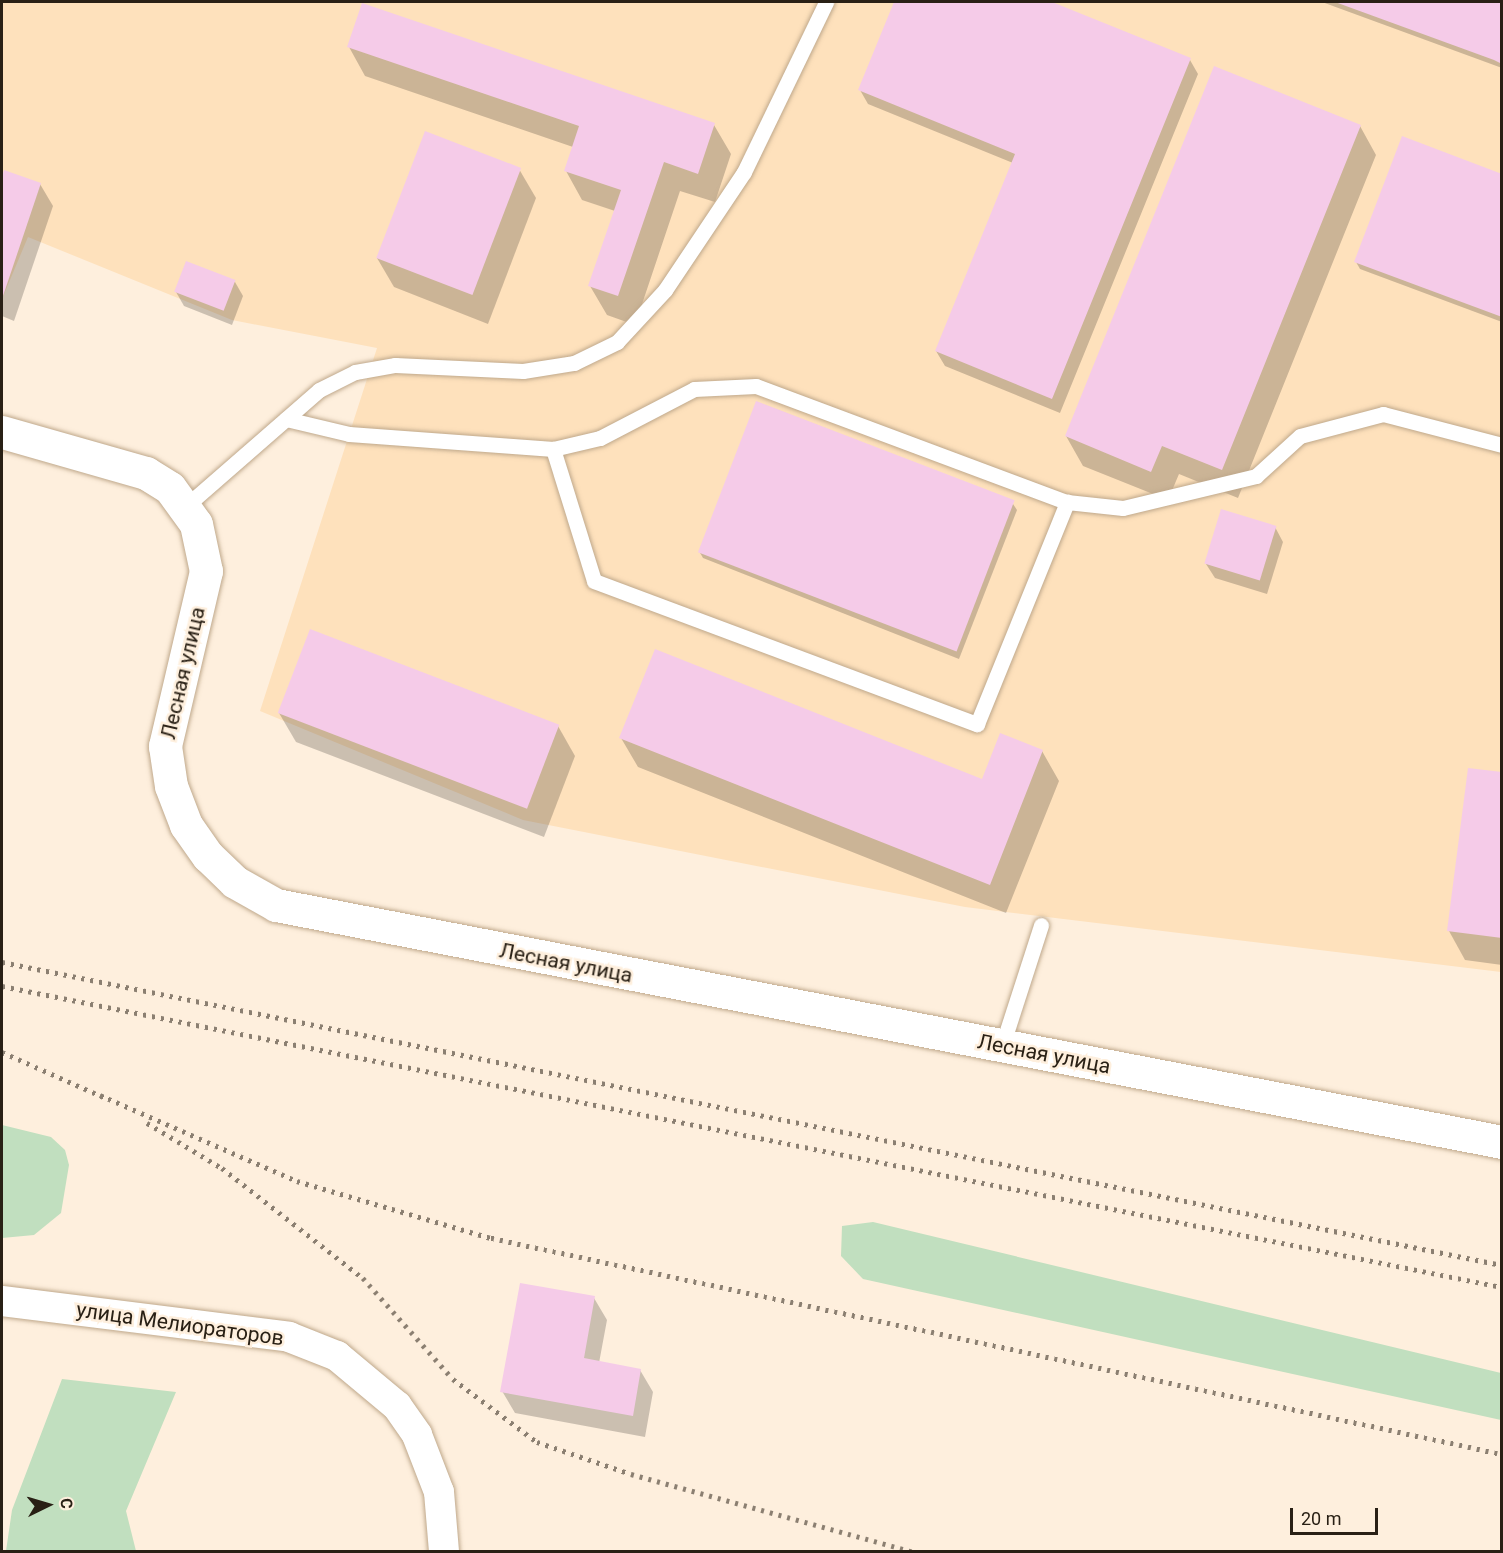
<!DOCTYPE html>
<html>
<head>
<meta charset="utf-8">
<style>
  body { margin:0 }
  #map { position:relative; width:1503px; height:1553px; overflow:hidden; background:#feefdd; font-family:Roboto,sans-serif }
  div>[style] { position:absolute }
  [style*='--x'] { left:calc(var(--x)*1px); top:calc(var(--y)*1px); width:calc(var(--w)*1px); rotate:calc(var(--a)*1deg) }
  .built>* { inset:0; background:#fee1bc }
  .green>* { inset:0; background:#c1dfbf }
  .shadow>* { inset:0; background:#0003 }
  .building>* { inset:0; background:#f5cbe8; transform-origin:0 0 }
  .roads { filter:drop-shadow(0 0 2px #bfa88b) drop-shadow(0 0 2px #bfa88b) }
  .lane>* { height:15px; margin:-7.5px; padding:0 7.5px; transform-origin:7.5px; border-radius:7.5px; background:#fff }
  .street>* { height:30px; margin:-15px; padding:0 15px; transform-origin:15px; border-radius:15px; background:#fff }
  .secondary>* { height:33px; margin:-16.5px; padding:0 16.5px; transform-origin:16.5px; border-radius:16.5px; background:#fff }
  .rail>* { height:4.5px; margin-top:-2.25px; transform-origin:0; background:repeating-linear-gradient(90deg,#8b7f71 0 3px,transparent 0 9px) }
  span { translate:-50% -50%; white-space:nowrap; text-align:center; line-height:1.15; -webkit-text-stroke:5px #feefdd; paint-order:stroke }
  .street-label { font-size:21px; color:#292015 }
  .frame { position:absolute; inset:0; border:3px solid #292015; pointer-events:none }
  .north { position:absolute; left:18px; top:1475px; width:60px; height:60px; -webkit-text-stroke:4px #feefdd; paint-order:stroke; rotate:85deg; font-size:16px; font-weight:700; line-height:24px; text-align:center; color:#292015 }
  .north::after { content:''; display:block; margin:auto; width:21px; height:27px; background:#292015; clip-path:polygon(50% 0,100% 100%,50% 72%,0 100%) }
  .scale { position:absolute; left:1290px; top:1508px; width:88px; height:27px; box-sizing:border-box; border:3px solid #292015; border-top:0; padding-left:8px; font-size:18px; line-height:21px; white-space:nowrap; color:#292015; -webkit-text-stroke:4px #feefdd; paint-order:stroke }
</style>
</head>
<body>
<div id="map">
  <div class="built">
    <div style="clip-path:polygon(2px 2px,1501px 2px,1501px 972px,965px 907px,523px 820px,260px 711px,377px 348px,232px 320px,28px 237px,2px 299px)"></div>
  </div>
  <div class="green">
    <div style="clip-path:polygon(2px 1125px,51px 1137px,65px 1150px,69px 1165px,61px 1213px,34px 1235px,2px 1238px)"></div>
    <div style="clip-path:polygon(873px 1222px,1501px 1373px,1501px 1420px,863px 1279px,841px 1256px,842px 1226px)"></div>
    <div style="clip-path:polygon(62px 1379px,176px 1392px,126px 1511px,136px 1551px,6px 1551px,12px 1510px)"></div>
  </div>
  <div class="shadow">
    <div style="clip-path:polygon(896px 2px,1048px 2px,1190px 60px,1198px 74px,1060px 413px,945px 366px,936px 351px,1013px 163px,868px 104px,860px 90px)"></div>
    <div style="clip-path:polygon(1322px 2px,1502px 2px,1502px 68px)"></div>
    <div style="clip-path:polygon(363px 5px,714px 125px,731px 154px,715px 202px,680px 191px,635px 325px,607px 315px,590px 286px,615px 211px,582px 200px,566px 171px,573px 147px,365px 76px,349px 47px)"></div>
    <div style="clip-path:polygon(1360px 126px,1376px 155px,1238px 498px,1179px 474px,1168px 500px,1083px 466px,1066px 436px)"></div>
    <div style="clip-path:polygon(519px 169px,536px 198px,488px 324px,394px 287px,377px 258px)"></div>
    <div style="clip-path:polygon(5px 171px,40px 184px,53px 206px,14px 321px,2px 316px)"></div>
    <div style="clip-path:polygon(1502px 176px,1502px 322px,1360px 269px,1356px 262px)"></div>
    <div style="clip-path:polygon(235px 282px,243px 296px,232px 325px,184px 306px,176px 292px)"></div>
    <div style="clip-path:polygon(1013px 504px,1017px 510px,959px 659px,703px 558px,699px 551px)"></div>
    <div style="clip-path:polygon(1275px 527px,1283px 542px,1267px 594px,1215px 578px,1206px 564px)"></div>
    <div style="clip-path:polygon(279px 713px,558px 726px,575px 756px,544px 837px,296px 742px)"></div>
    <div style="clip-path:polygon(621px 738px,983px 781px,1042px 751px,1059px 781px,1006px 913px,638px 767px)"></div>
    <div style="clip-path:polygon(1502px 773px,1502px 965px,1465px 960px,1449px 931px)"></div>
    <div style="clip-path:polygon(594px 1298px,607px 1320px,599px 1363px,640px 1370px,653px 1392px,645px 1437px,515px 1413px,502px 1391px)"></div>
  </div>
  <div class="building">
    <div style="clip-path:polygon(894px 2px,1052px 2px,1191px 58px,1052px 399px,935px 351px,1015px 154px,858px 90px)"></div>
    <div style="clip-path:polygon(1335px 2px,1502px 2px,1502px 64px,1494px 60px)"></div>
    <div style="clip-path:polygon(362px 3px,715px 123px,698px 174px,664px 162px,618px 296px,588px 286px,621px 190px,564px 171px,579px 126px,347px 47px)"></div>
    <div style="clip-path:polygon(1214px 66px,1361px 125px,1222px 470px,1162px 446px,1151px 472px,1065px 436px)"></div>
    <div style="left:425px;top:131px;width:103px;height:136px;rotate:21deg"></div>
    <div style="clip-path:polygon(1402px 136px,1502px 174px,1502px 317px,1354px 262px)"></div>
    <div style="clip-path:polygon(4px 170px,41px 183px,2px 299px,2px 176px)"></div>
    <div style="left:186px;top:261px;width:53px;height:33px;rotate:21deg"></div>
    <div style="left:756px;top:401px;width:277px;height:162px;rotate:21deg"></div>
    <div style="left:1221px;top:509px;width:58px;height:57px;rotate:17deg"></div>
    <div style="left:310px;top:629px;width:267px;height:90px;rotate:21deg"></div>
    <div style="clip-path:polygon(655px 649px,982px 779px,1000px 733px,1043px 750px,990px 885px,619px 738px)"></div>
    <div style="clip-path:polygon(1468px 768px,1502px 772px,1502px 938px,1447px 931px)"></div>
    <div style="clip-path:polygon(520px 1283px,595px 1296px,584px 1358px,641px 1369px,633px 1416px,500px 1392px)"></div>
  </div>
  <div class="roads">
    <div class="lane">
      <div style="--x:286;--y:419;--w:65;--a:13.4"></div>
      <div style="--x:349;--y:434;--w:205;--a:4.2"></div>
      <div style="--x:553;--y:449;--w:48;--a:-13.2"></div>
      <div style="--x:600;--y:438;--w:106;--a:-27.5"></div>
      <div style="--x:694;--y:389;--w:62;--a:-2.8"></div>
      <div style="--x:756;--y:386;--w:332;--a:20.5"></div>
      <div style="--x:1067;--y:502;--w:56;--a:6.1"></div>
      <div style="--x:1123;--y:508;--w:137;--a:-13.5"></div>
      <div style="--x:1256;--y:476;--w:59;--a:-42.3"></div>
      <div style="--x:1300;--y:436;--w:86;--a:-14.8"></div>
      <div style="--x:1383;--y:414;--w:123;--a:14.6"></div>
      <div style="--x:553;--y:449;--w:138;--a:72.7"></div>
      <div style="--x:594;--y:581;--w:409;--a:20.5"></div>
      <div style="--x:977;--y:724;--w:240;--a:-67.9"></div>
      <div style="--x:186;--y:506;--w:176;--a:-41.1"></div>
      <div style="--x:319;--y:390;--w:40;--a:-26.6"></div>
      <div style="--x:355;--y:372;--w:41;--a:-9.9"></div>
      <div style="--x:395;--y:365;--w:128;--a:2.7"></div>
      <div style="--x:523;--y:371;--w:52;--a:-8.9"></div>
      <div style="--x:574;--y:363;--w:48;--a:-26"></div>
      <div style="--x:617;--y:342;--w:71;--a:-47.3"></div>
      <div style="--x:665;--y:290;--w:142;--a:-56.2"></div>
      <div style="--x:744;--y:172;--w:189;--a:-64.2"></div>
      <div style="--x:1002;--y:1046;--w:127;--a:-72.1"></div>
    </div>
    <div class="street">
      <div style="--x:2;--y:1301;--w:289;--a:7.1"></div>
      <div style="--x:289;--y:1337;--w:52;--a:21.6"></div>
      <div style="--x:337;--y:1356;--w:78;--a:39.8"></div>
      <div style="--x:397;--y:1406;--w:35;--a:55"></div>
      <div style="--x:417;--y:1435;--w:61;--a:68.9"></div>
      <div style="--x:439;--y:1492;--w:60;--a:85.2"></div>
    </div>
    <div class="secondary">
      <div style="--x:2;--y:432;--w:150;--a:15.9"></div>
      <div style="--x:146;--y:473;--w:28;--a:32"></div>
      <div style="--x:170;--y:488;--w:44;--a:54.2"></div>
      <div style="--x:196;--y:524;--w:48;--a:78"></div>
      <div style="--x:206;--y:571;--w:180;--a:103.2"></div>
      <div style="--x:165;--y:746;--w:40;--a:81.5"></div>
      <div style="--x:171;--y:786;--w:42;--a:69"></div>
      <div style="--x:186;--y:825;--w:38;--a:55"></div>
      <div style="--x:208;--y:856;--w:37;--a:44"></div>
      <div style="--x:235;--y:882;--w:47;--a:29.3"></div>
      <div style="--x:276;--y:905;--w:1249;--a:10.94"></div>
    </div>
  </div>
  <div class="rail">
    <div style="--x:2;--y:962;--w:1530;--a:11.42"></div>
    <div style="--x:2;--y:986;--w:1530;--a:11.35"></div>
    <div style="--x:2;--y:1052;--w:114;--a:23.9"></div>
    <div style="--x:100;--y:1095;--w:215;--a:23.6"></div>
    <div style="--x:297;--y:1181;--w:202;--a:16.4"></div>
    <div style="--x:491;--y:1238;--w:1034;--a:12.06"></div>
    <div style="--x:147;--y:1123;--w:87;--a:31"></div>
    <div style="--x:222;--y:1168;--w:179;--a:38"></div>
    <div style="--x:363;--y:1278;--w:135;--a:48.3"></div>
    <div style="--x:453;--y:1379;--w:105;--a:36.9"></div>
    <div style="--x:537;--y:1442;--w:99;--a:18.8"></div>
    <div style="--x:631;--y:1474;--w:294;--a:15.4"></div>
  </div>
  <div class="street-label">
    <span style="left:183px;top:673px;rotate:-77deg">Лесная улица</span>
    <span style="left:566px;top:963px;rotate:11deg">Лесная улица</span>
    <span style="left:1044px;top:1054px;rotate:11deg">Лесная улица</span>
    <span style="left:180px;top:1324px;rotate:8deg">улица Мелиораторов</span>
  </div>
  <div class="frame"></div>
  <div class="north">С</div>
  <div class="scale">20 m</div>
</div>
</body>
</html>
